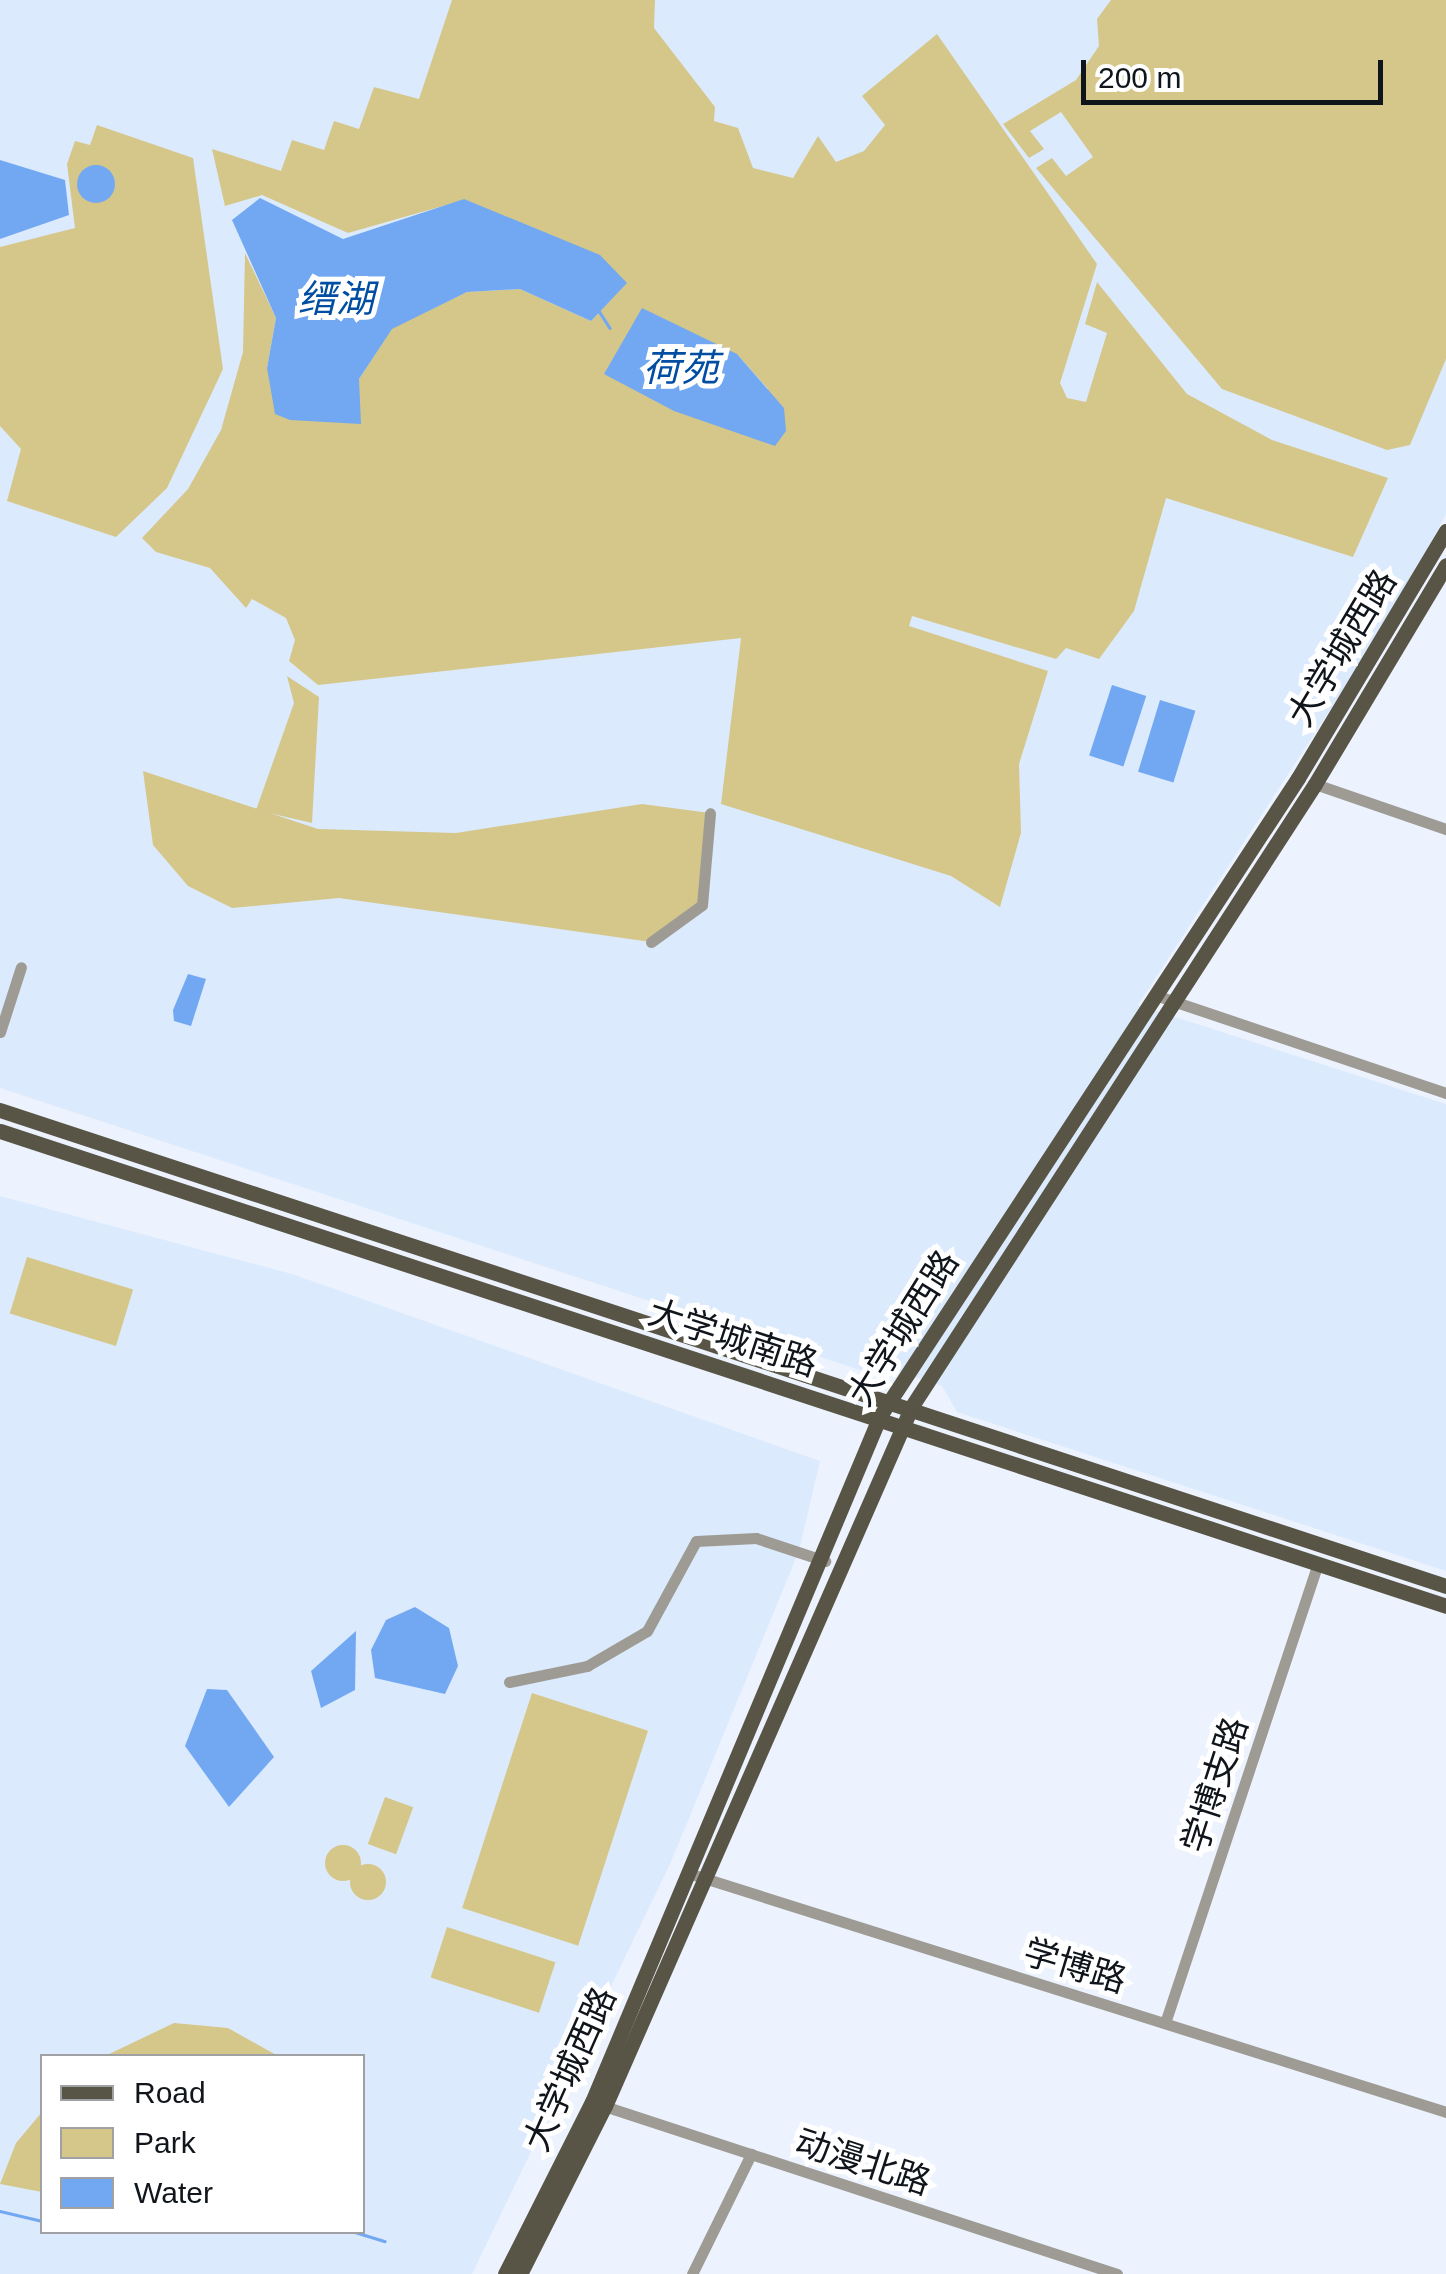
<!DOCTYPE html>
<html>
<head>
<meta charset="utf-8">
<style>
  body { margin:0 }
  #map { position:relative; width:1446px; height:2274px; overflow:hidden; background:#ecf3fe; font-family:Helvetica,"Noto Sans SC",sans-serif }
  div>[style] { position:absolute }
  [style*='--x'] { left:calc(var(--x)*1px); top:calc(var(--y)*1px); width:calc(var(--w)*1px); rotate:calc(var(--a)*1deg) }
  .built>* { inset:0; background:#dceafd }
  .green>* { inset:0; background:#d5c78a; transform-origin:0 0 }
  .round { border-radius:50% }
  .water>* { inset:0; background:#72a8f2; transform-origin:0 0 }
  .stream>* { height:2.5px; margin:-1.25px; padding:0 1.25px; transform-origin:1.25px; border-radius:1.25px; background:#72a8f2 }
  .minor>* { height:11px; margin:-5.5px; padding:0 5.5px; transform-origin:5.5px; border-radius:5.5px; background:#9d9b93 }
  .major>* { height:15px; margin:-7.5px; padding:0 7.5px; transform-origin:7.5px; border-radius:7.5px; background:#585546 }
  span { translate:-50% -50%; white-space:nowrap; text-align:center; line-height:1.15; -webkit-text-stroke:10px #fff; paint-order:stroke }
  .street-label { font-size:35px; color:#10151b }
  .water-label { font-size:38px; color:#004da1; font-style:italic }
  .legend { position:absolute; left:40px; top:2054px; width:325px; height:180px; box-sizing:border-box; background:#fff; border:2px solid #9fa1a4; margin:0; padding:12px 18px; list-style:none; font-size:30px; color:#10151b }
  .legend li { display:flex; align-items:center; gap:20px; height:50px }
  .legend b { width:50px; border:2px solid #9fa1a4 }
  .scale { position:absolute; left:1081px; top:60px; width:302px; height:45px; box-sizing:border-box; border:5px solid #10151b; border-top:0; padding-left:12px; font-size:30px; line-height:35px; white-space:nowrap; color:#10151b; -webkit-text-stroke:8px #fff; paint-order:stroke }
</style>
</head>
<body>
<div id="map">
  <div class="built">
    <div style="clip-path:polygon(0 0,1446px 0,1446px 514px,1395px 610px,1138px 1005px,1446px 1104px,1446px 1571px,957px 1412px,942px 1386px,899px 1371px,869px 1373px,0 1088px)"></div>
    <div style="clip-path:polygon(evenodd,0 1196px,292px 1274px,820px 1461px,799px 1551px,671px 1862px,472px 2274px,0 2274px,0 1196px,42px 2056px,362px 2056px,362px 2232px,42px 2232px,42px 2056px)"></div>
  </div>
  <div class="green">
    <div style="clip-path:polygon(evenodd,452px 0,655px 0,654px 28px,715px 107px,714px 121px,738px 128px,753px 168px,793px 178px,818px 136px,836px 162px,864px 151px,885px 125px,862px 96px,937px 34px,1097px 264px,1060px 383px,1067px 398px,1086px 402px,1107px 333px,1085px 324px,1097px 282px,1187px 394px,1272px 440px,1388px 478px,1353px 557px,1166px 498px,1134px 611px,1099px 659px,1066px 648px,1056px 659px,912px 616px,909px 626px,1048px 671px,1019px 764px,1021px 833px,1000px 907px,951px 876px,721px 804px,741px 638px,318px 685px,289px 661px,295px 640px,286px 618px,252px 599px,246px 608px,210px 568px,156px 552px,142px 538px,188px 489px,221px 430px,243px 352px,245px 253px,276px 318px,267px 368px,359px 379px,392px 328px,467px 292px,520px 289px,591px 321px,626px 283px,464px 200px,348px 233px,262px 195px,225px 206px,212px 149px,281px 171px,292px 140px,324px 150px,334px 121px,359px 129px,374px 87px,419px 99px,452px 0,737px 354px,768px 389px,604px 374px,737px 354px)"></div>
    <div style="clip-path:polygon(1111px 0,1446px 0,1446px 359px,1410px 445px,1387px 450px,1222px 389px,1036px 168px,1052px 158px,1066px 176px,1093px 157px,1061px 112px,1030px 131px,1044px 149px,1029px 158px,1003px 124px,1076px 80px,1099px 46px,1097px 19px)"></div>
    <div style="clip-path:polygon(97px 125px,193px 158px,223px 369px,167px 488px,116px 537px,7px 501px,21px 449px,0 426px,0 247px,75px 228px,67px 164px,75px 141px,90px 145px)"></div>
    <div style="clip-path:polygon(287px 676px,319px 697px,312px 823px,256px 810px,294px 703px)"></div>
    <div style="clip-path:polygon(143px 771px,318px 829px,456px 833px,642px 804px,710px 813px,702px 905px,651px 942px,339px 898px,232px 908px,188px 886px,153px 845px)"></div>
    <div style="left:27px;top:1257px;width:111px;height:59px;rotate:17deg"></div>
    <div style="left:532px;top:1693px;width:122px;height:226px;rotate:18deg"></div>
    <div style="left:385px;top:1797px;width:30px;height:50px;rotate:20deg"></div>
    <div class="round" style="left:325px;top:1845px;width:36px;height:36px"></div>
    <div class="round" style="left:350px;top:1864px;width:36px;height:36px"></div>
    <div style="left:447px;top:1927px;width:114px;height:53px;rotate:18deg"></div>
    <div style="clip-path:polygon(174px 2023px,228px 2028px,278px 2056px,105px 2056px)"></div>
    <div style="clip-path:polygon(42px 2112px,42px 2192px,0 2184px,16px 2143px)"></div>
  </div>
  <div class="water">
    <div style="clip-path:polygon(0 160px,65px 180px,69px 215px,0 239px)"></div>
    <div class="round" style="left:77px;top:165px;width:38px;height:38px"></div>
    <div style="clip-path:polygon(260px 198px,343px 239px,464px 199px,600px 255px,627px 283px,591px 321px,520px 289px,467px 292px,392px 329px,359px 379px,361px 424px,290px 420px,275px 414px,267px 368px,276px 318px,232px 220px)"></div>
    <div style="clip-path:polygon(642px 308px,737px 354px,784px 408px,786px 431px,775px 446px,674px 411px,604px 374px)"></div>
    <div style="left:1112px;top:685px;width:36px;height:74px;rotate:18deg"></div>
    <div style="left:1160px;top:700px;width:37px;height:75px;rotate:17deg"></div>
    <div style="clip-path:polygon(188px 974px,206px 979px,191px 1026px,174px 1021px,173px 1010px)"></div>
    <div style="clip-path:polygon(415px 1607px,449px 1628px,458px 1666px,445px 1694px,375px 1678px,371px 1650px,386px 1620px)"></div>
    <div style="clip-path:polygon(356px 1631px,355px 1690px,321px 1708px,311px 1671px)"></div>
    <div style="clip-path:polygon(207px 1689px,227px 1690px,274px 1757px,229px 1807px,185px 1746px)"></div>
  </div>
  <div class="stream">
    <div style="--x:599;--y:311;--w:20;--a:57"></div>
    <div style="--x:0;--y:2211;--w:43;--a:13.4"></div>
    <div style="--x:355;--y:2232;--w:31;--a:17"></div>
  </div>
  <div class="minor">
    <div style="--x:1315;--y:784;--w:139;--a:19"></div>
    <div style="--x:651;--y:942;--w:63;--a:-36"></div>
    <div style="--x:702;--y:905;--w:92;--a:-85"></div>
    <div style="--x:1155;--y:995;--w:307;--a:18.6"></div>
    <div style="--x:0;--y:1032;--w:68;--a:-72.1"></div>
    <div style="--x:509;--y:1682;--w:80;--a:-11.6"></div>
    <div style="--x:587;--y:1666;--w:69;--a:-30.3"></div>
    <div style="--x:647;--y:1631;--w:102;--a:-61.4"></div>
    <div style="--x:696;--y:1541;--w:60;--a:-2.9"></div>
    <div style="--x:756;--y:1538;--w:73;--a:18.4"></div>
    <div style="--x:688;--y:1873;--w:795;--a:17.5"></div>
    <div style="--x:1165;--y:2023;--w:485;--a:-71.6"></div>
    <div style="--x:601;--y:2105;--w:543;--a:18.13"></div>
    <div style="--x:692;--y:2274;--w:134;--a:-63.8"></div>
  </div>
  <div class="major">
    <div style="--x:0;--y:1110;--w:1522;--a:18.22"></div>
    <div style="--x:0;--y:1131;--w:1522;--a:18.18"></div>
    <div style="--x:505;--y:2274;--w:193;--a:-63.2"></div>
    <div style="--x:592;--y:2102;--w:744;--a:-67.23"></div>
    <div style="--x:880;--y:1416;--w:763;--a:-56.77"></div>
    <div style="--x:1298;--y:778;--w:288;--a:-59.1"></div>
    <div style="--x:520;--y:2274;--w:188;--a:-63.2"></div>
    <div style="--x:605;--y:2106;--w:764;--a:-66.32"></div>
    <div style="--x:912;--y:1406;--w:741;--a:-57.06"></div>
    <div style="--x:1315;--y:784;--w:255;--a:-59.1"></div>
  </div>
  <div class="street-label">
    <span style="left:1342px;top:648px;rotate:-59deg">大学城西路</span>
    <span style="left:903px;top:1328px;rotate:-58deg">大学城西路</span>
    <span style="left:733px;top:1338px;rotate:18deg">大学城南路</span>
    <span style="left:1215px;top:1785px;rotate:-72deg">学博支路</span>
    <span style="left:1075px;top:1966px;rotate:17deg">学博路</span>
    <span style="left:570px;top:2069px;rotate:-66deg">大学城西路</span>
    <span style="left:863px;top:2162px;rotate:18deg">动漫北路</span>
  </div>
  <div class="water-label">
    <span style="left:336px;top:300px">缙湖</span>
    <span style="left:681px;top:369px">荷苑</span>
  </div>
  <ul class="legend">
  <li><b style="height:12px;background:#585546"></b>Road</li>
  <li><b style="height:28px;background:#d5c78a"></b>Park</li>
  <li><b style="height:28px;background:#72a8f2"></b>Water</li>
  </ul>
  <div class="scale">200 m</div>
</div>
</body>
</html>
